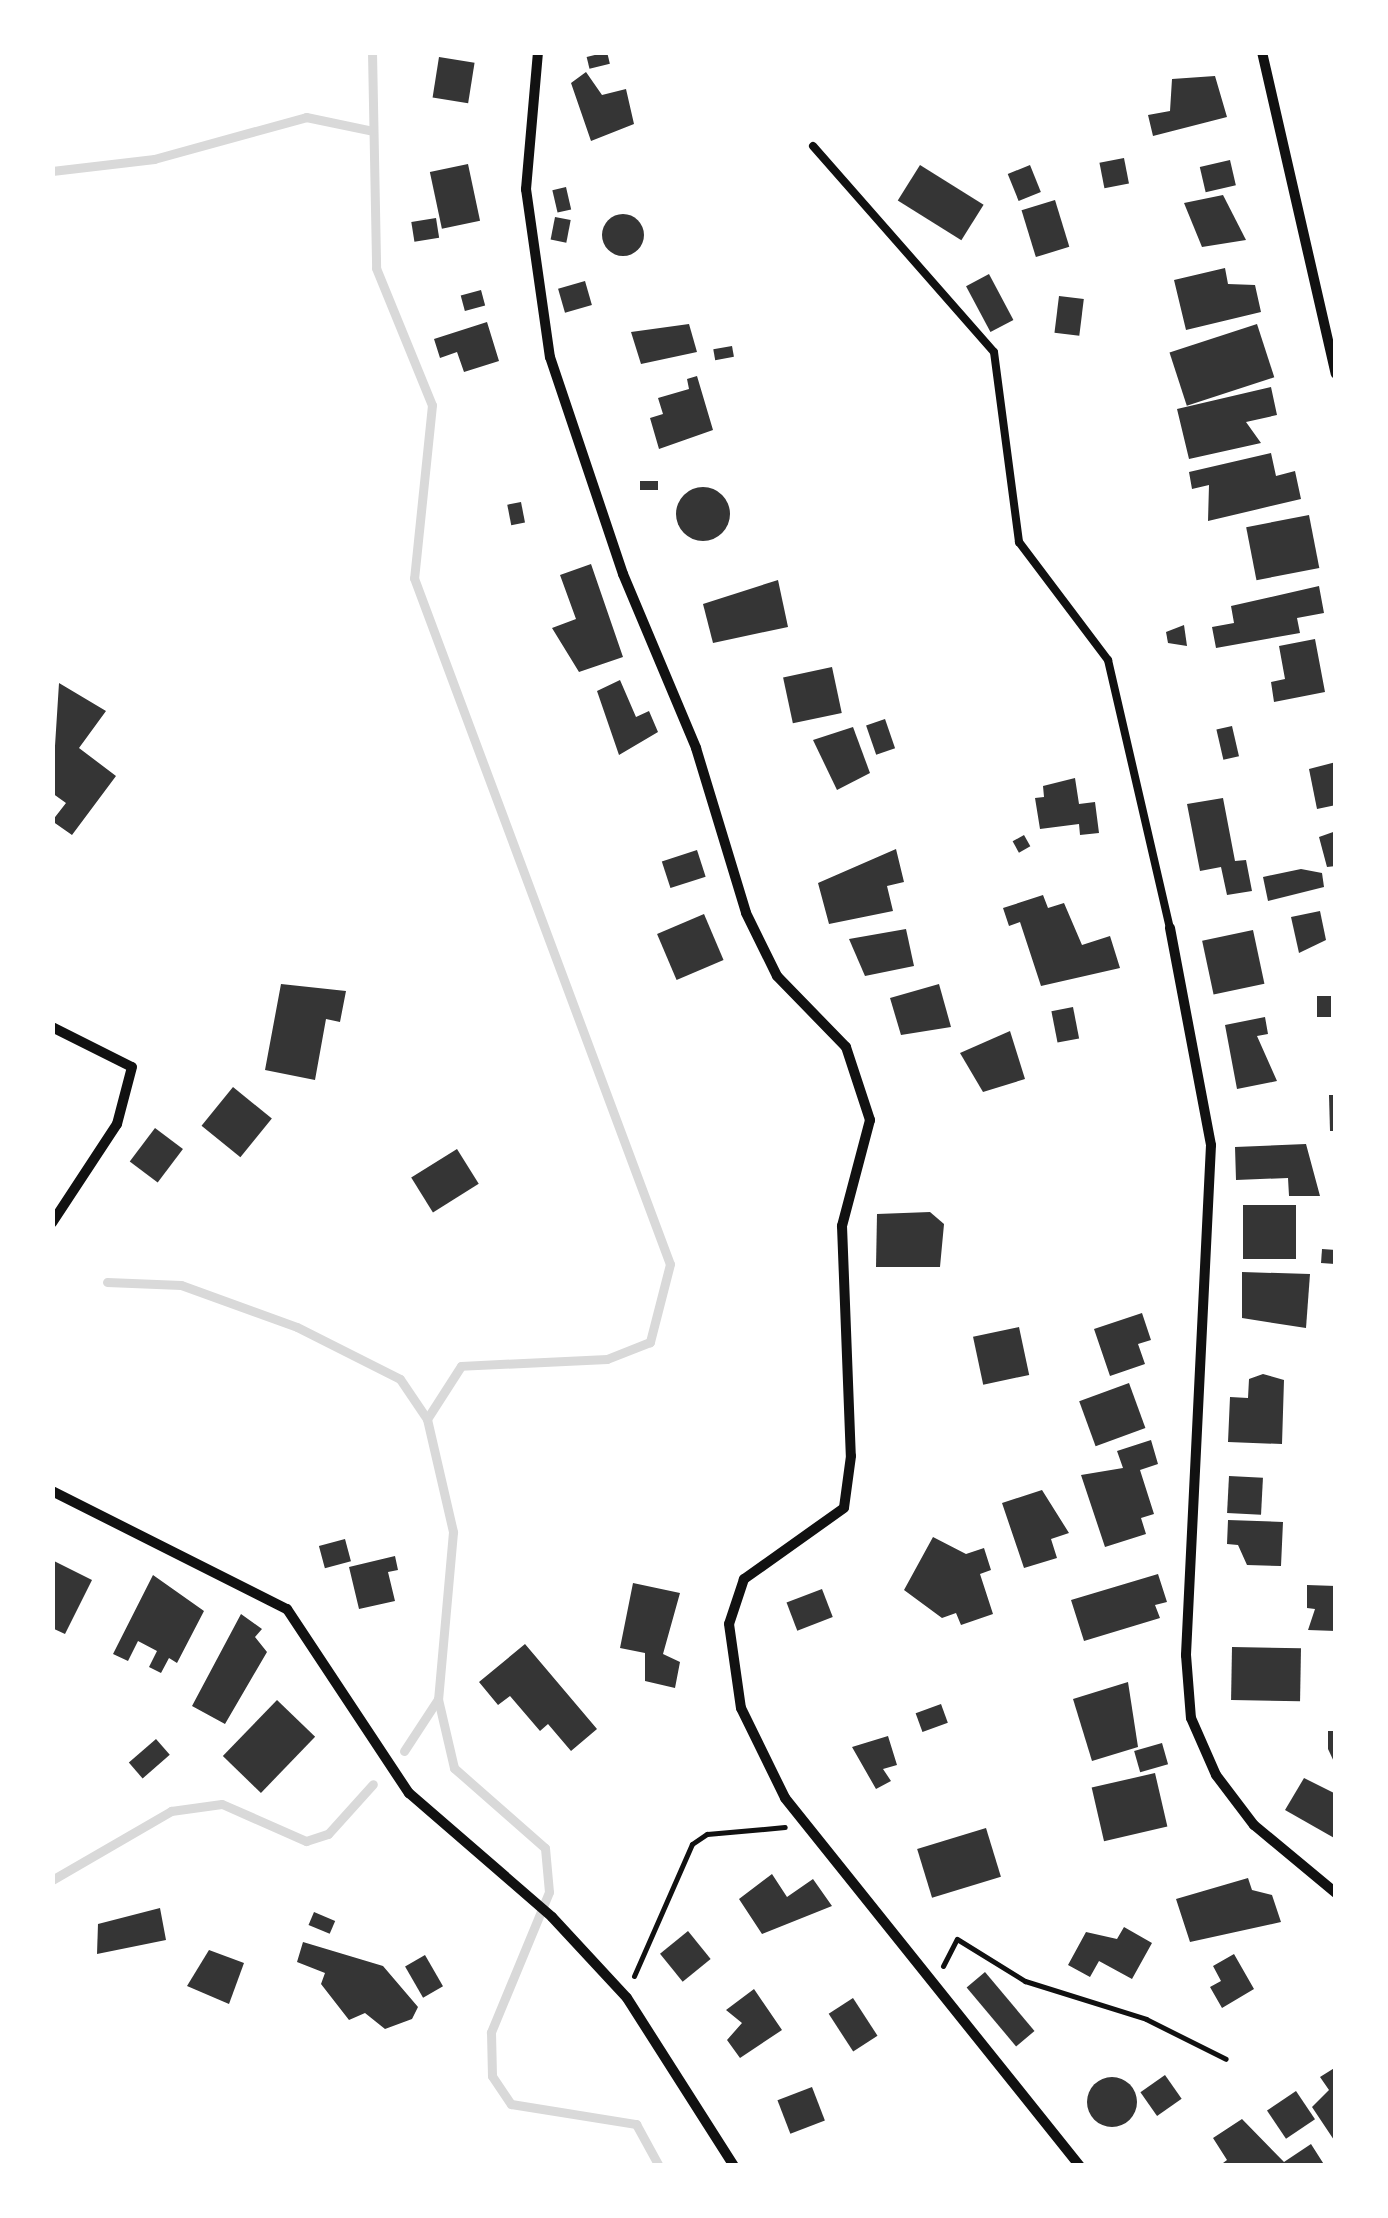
<!DOCTYPE html>
<html>
<head>
<meta charset="utf-8">
<style>
  body { margin:0 }
  #map { position:relative; width:1388px; height:2218px; overflow:hidden; background:#fff; font-family:Literata,serif }
  div>[style] { position:absolute }
  [style*='--x'] { left:calc(var(--x)*1px); top:calc(var(--y)*1px); width:calc(var(--w)*1px); rotate:calc(var(--a)*1deg) }
  .stream>* { height:9px; margin:-4.5px; padding:0 4.5px; transform-origin:4.5px; border-radius:4.5px; background:#d9d9d9 }
  .building>* { inset:0; background:#353535; transform-origin:0 0 }
  .round { border-radius:50% }
  .path>* { height:5px; margin:-2.5px; padding:0 2.5px; transform-origin:2.5px; border-radius:2.5px; background:#111 }
  .service>* { height:8px; margin:-4px; padding:0 4px; transform-origin:4px; border-radius:4px; background:#111 }
  .minor>* { height:10px; margin:-5px; padding:0 5px; transform-origin:5px; border-radius:5px; background:#111 }
  span { translate:-50% -50%; white-space:nowrap; text-align:center; line-height:1.15; -webkit-text-stroke:9px #fff; paint-order:stroke }
  .frame { position:absolute; inset:0; border:55px solid #fff; pointer-events:none }
</style>
</head>
<body>
<div id="map">
  <div class="stream">
    <div style="--x:372;--y:52;--w:216;--a:88.9"></div>
    <div style="--x:376;--y:268;--w:148;--a:67.8"></div>
    <div style="--x:432;--y:405;--w:174;--a:95.9"></div>
    <div style="--x:414;--y:578;--w:732;--a:69.54"></div>
    <div style="--x:670;--y:1264;--w:81;--a:104.4"></div>
    <div style="--x:650;--y:1342;--w:46;--a:158.4"></div>
    <div style="--x:607;--y:1359;--w:146;--a:177.3"></div>
    <div style="--x:461;--y:1366;--w:63;--a:122.7"></div>
    <div style="--x:427;--y:1419;--w:116;--a:77"></div>
    <div style="--x:453;--y:1532;--w:168;--a:95.1"></div>
    <div style="--x:438;--y:1699;--w:71;--a:76.9"></div>
    <div style="--x:454;--y:1768;--w:121;--a:41.3"></div>
    <div style="--x:545;--y:1848;--w:44;--a:84.8"></div>
    <div style="--x:549;--y:1892;--w:152;--a:112.5"></div>
    <div style="--x:491;--y:2032;--w:44;--a:88.7"></div>
    <div style="--x:492;--y:2076;--w:34;--a:56"></div>
    <div style="--x:511;--y:2104;--w:127;--a:9.1"></div>
    <div style="--x:636;--y:2124;--w:48;--a:61.3"></div>
    <div style="--x:52;--y:171;--w:103;--a:-6.7"></div>
    <div style="--x:154;--y:159;--w:158;--a:-15.4"></div>
    <div style="--x:306;--y:117;--w:68;--a:11.8"></div>
    <div style="--x:107;--y:1282;--w:74;--a:2.3"></div>
    <div style="--x:181;--y:1285;--w:123;--a:19.9"></div>
    <div style="--x:297;--y:1327;--w:115;--a:26.8"></div>
    <div style="--x:400;--y:1379;--w:48;--a:56"></div>
    <div style="--x:404;--y:1751;--w:62;--a:-56.8"></div>
    <div style="--x:52;--y:1880;--w:138;--a:-30.1"></div>
    <div style="--x:171;--y:1811;--w:51;--a:-7.8"></div>
    <div style="--x:222;--y:1804;--w:92;--a:23.8"></div>
    <div style="--x:306;--y:1841;--w:23;--a:-18"></div>
    <div style="--x:328;--y:1834;--w:67;--a:-48"></div>
  </div>
  <div class="building">
    <div style="left:607px;top:52px;width:12px;height:21px;rotate:76deg"></div>
    <div style="left:439px;top:57px;width:36px;height:41px;rotate:9deg"></div>
    <div style="clip-path:polygon(586px 72px,602px 95px,626px 89px,634px 124px,591px 141px,571px 83px)"></div>
    <div style="clip-path:polygon(1215px 76px,1227px 117px,1153px 136px,1148px 115px,1170px 111px,1172px 79px)"></div>
    <div style="left:1124px;top:158px;width:26px;height:25px;rotate:79deg"></div>
    <div style="left:1230px;top:160px;width:26px;height:31px;rotate:77deg"></div>
    <div style="left:468px;top:164px;width:58px;height:39px;rotate:78deg"></div>
    <div style="left:920px;top:165px;width:75px;height:42px;rotate:32deg"></div>
    <div style="left:1030px;top:165px;width:29px;height:24px;rotate:68deg"></div>
    <div style="left:566px;top:187px;width:23px;height:14px;rotate:77deg"></div>
    <div style="clip-path:polygon(1223px 195px,1246px 240px,1202px 247px,1184px 203px)"></div>
    <div style="left:1055px;top:200px;width:49px;height:35px;rotate:73deg"></div>
    <div class="round" style="left:602px;top:214px;width:42px;height:42px"></div>
    <div style="left:555px;top:217px;width:16px;height:23px;rotate:11deg"></div>
    <div style="left:436px;top:218px;width:20px;height:25px;rotate:81deg"></div>
    <div style="clip-path:polygon(1225px 268px,1228px 284px,1255px 285px,1261px 312px,1186px 330px,1174px 280px)"></div>
    <div style="left:989px;top:274px;width:52px;height:26px;rotate:62deg"></div>
    <div style="left:585px;top:281px;width:25px;height:28px;rotate:74deg"></div>
    <div style="left:481px;top:290px;width:16px;height:21px;rotate:75deg"></div>
    <div style="left:1059px;top:296px;width:25px;height:37px;rotate:7deg"></div>
    <div style="clip-path:polygon(487px 322px,499px 361px,464px 372px,457px 352px,440px 358px,434px 339px)"></div>
    <div style="clip-path:polygon(689px 324px,697px 352px,641px 364px,631px 332px)"></div>
    <div style="left:1257px;top:324px;width:56px;height:92px;rotate:72deg"></div>
    <div style="left:732px;top:346px;width:11px;height:19px;rotate:80deg"></div>
    <div style="clip-path:polygon(697px 376px,713px 430px,659px 449px,650px 418px,663px 414px,658px 398px,689px 389px,687px 379px)"></div>
    <div style="clip-path:polygon(1271px 387px,1277px 415px,1246px 422px,1261px 443px,1189px 459px,1177px 409px)"></div>
    <div style="clip-path:polygon(1271px 453px,1276px 476px,1295px 471px,1301px 499px,1208px 521px,1209px 485px,1192px 489px,1189px 472px)"></div>
    <div style="left:640px;top:481px;width:18px;height:9px"></div>
    <div class="round" style="left:676px;top:487px;width:54px;height:54px"></div>
    <div style="left:521px;top:502px;width:21px;height:14px;rotate:79deg"></div>
    <div style="left:1309px;top:515px;width:54px;height:64px;rotate:79deg"></div>
    <div style="clip-path:polygon(591px 564px,623px 657px,579px 672px,552px 628px,576px 619px,560px 575px)"></div>
    <div style="clip-path:polygon(778px 580px,788px 627px,713px 643px,703px 604px)"></div>
    <div style="clip-path:polygon(1319px 586px,1324px 613px,1297px 618px,1300px 633px,1216px 648px,1212px 627px,1234px 623px,1231px 606px)"></div>
    <div style="clip-path:polygon(1184px 625px,1187px 646px,1168px 643px,1166px 632px)"></div>
    <div style="clip-path:polygon(1315px 639px,1325px 692px,1274px 702px,1271px 682px,1285px 679px,1279px 646px)"></div>
    <div style="left:832px;top:667px;width:47px;height:50px;rotate:78deg"></div>
    <div style="clip-path:polygon(620px 680px,636px 717px,649px 711px,658px 732px,619px 755px,597px 691px)"></div>
    <div style="clip-path:polygon(59px 683px,106px 711px,79px 748px,116px 776px,72px 835px,52px 821px,66px 803px,52px 793px)"></div>
    <div style="left:885px;top:719px;width:31px;height:20px;rotate:71deg"></div>
    <div style="left:1232px;top:726px;width:31px;height:16px;rotate:77deg"></div>
    <div style="clip-path:polygon(853px 727px,870px 773px,837px 790px,813px 740px)"></div>
    <div style="clip-path:polygon(1336px 762px,1336px 805px,1317px 809px,1309px 769px)"></div>
    <div style="clip-path:polygon(1075px 778px,1079px 804px,1095px 802px,1099px 833px,1080px 835px,1079px 824px,1040px 829px,1035px 798px,1044px 797px,1043px 786px)"></div>
    <div style="clip-path:polygon(1223px 798px,1235px 861px,1246px 860px,1252px 891px,1227px 895px,1221px 867px,1200px 871px,1187px 804px)"></div>
    <div style="clip-path:polygon(1336px 831px,1336px 866px,1327px 867px,1319px 837px)"></div>
    <div style="left:1024px;top:835px;width:13px;height:13px;rotate:61deg"></div>
    <div style="clip-path:polygon(896px 849px,904px 882px,887px 886px,893px 911px,829px 924px,818px 883px)"></div>
    <div style="left:697px;top:850px;width:28px;height:37px;rotate:72deg"></div>
    <div style="clip-path:polygon(1301px 869px,1322px 873px,1324px 887px,1268px 901px,1263px 877px)"></div>
    <div style="clip-path:polygon(1043px 895px,1048px 908px,1064px 903px,1082px 945px,1110px 936px,1120px 968px,1041px 986px,1020px 922px,1009px 926px,1003px 908px)"></div>
    <div style="clip-path:polygon(1320px 911px,1326px 940px,1299px 953px,1291px 917px)"></div>
    <div style="left:704px;top:914px;width:50px;height:51px;rotate:67deg"></div>
    <div style="clip-path:polygon(906px 929px,914px 966px,865px 976px,849px 939px)"></div>
    <div style="left:1253px;top:930px;width:55px;height:52px;rotate:78deg"></div>
    <div style="clip-path:polygon(281px 984px,346px 991px,340px 1022px,326px 1019px,315px 1080px,265px 1070px)"></div>
    <div style="clip-path:polygon(939px 984px,951px 1027px,901px 1035px,890px 998px)"></div>
    <div style="left:1317px;top:996px;width:14px;height:21px"></div>
    <div style="left:1073px;top:1007px;width:32px;height:22px;rotate:79deg"></div>
    <div style="clip-path:polygon(1265px 1017px,1268px 1034px,1257px 1036px,1277px 1081px,1237px 1089px,1225px 1025px)"></div>
    <div style="clip-path:polygon(1010px 1031px,1025px 1079px,983px 1092px,960px 1053px)"></div>
    <div style="left:233px;top:1087px;width:50px;height:50px;rotate:39deg"></div>
    <div style="clip-path:polygon(1329px 1095px,1336px 1095px,1336px 1131px,1330px 1131px)"></div>
    <div style="left:155px;top:1128px;width:35px;height:42px;rotate:37deg"></div>
    <div style="clip-path:polygon(1306px 1144px,1320px 1196px,1289px 1196px,1288px 1178px,1236px 1180px,1235px 1147px)"></div>
    <div style="left:457px;top:1149px;width:41px;height:54px;rotate:58deg"></div>
    <div style="left:1243px;top:1205px;width:53px;height:54px"></div>
    <div style="clip-path:polygon(930px 1212px,944px 1224px,940px 1267px,876px 1267px,877px 1214px)"></div>
    <div style="left:1322px;top:1249px;width:14px;height:14px;rotate:4deg"></div>
    <div style="clip-path:polygon(1242px 1272px,1310px 1274px,1306px 1328px,1242px 1318px)"></div>
    <div style="clip-path:polygon(1142px 1313px,1151px 1340px,1138px 1344px,1145px 1364px,1110px 1376px,1094px 1329px)"></div>
    <div style="left:1019px;top:1327px;width:49px;height:47px;rotate:78deg"></div>
    <div style="clip-path:polygon(1263px 1374px,1284px 1380px,1282px 1444px,1228px 1442px,1230px 1397px,1248px 1398px,1249px 1379px)"></div>
    <div style="left:1129px;top:1383px;width:48px;height:53px;rotate:70deg"></div>
    <div style="clip-path:polygon(1151px 1440px,1158px 1464px,1140px 1470px,1154px 1514px,1141px 1518px,1146px 1534px,1105px 1547px,1081px 1475px,1123px 1468px,1117px 1451px)"></div>
    <div style="left:1229px;top:1476px;width:34px;height:37px;rotate:3deg"></div>
    <div style="clip-path:polygon(1042px 1490px,1069px 1533px,1051px 1539px,1057px 1558px,1024px 1568px,1002px 1503px)"></div>
    <div style="clip-path:polygon(1228px 1520px,1283px 1522px,1281px 1566px,1247px 1565px,1238px 1545px,1227px 1544px)"></div>
    <div style="clip-path:polygon(933px 1537px,966px 1554px,984px 1548px,991px 1570px,980px 1574px,993px 1614px,961px 1625px,956px 1613px,942px 1618px,904px 1590px)"></div>
    <div style="left:345px;top:1539px;width:23px;height:27px;rotate:75deg"></div>
    <div style="clip-path:polygon(395px 1556px,398px 1570px,388px 1572px,395px 1601px,359px 1609px,349px 1567px)"></div>
    <div style="clip-path:polygon(52px 1560px,92px 1580px,65px 1634px,52px 1628px)"></div>
    <div style="clip-path:polygon(1158px 1574px,1167px 1602px,1155px 1605px,1160px 1618px,1084px 1641px,1071px 1600px)"></div>
    <div style="clip-path:polygon(153px 1575px,204px 1611px,177px 1663px,169px 1658px,161px 1673px,149px 1667px,157px 1651px,138px 1641px,128px 1661px,113px 1654px)"></div>
    <div style="clip-path:polygon(633px 1583px,680px 1593px,663px 1654px,680px 1662px,675px 1688px,645px 1681px,645px 1653px,620px 1648px)"></div>
    <div style="clip-path:polygon(1307px 1585px,1336px 1586px,1336px 1631px,1308px 1630px,1315px 1609px,1307px 1608px)"></div>
    <div style="left:822px;top:1589px;width:30px;height:38px;rotate:69deg"></div>
    <div style="clip-path:polygon(241px 1614px,262px 1629px,255px 1637px,267px 1652px,225px 1724px,192px 1706px)"></div>
    <div style="clip-path:polygon(525px 1644px,597px 1729px,571px 1751px,548px 1724px,540px 1731px,510px 1696px,498px 1705px,479px 1682px)"></div>
    <div style="left:1232px;top:1647px;width:69px;height:53px;rotate:1deg"></div>
    <div style="clip-path:polygon(1128px 1682px,1138px 1747px,1092px 1761px,1073px 1699px)"></div>
    <div style="left:277px;top:1700px;width:53px;height:78px;rotate:44deg"></div>
    <div style="left:941px;top:1704px;width:20px;height:27px;rotate:70deg"></div>
    <div style="clip-path:polygon(1328px 1731px,1336px 1731px,1336px 1766px,1328px 1749px)"></div>
    <div style="clip-path:polygon(888px 1736px,897px 1765px,883px 1769px,891px 1781px,876px 1789px,852px 1747px)"></div>
    <div style="left:156px;top:1739px;width:21px;height:36px;rotate:49deg"></div>
    <div style="left:1162px;top:1743px;width:22px;height:29px;rotate:74deg"></div>
    <div style="left:1155px;top:1773px;width:55px;height:65px;rotate:77deg"></div>
    <div style="clip-path:polygon(1304px 1778px,1336px 1794px,1336px 1839px,1285px 1810px)"></div>
    <div style="left:986px;top:1828px;width:51px;height:72px;rotate:73deg"></div>
    <div style="clip-path:polygon(772px 1874px,787px 1897px,813px 1879px,832px 1906px,762px 1934px,739px 1899px)"></div>
    <div style="clip-path:polygon(1248px 1878px,1252px 1890px,1272px 1895px,1281px 1922px,1190px 1942px,1176px 1899px)"></div>
    <div style="clip-path:polygon(160px 1908px,166px 1940px,97px 1954px,98px 1924px)"></div>
    <div style="left:314px;top:1912px;width:23px;height:14px;rotate:23deg"></div>
    <div style="clip-path:polygon(1124px 1927px,1152px 1943px,1132px 1979px,1099px 1961px,1090px 1977px,1068px 1965px,1086px 1932px,1117px 1939px)"></div>
    <div style="left:688px;top:1931px;width:36px;height:36px;rotate:51deg"></div>
    <div style="clip-path:polygon(303px 1942px,383px 1966px,418px 2007px,412px 2019px,385px 2029px,365px 2013px,349px 2020px,321px 1984px,325px 1973px,297px 1962px)"></div>
    <div style="clip-path:polygon(209px 1950px,244px 1963px,229px 2004px,187px 1986px)"></div>
    <div style="clip-path:polygon(1234px 1954px,1254px 1989px,1222px 2008px,1210px 1987px,1221px 1981px,1213px 1966px)"></div>
    <div style="left:425px;top:1955px;width:36px;height:23px;rotate:60deg"></div>
    <div style="left:985px;top:1972px;width:77px;height:24px;rotate:50deg"></div>
    <div style="clip-path:polygon(754px 1989px,782px 2030px,740px 2058px,727px 2040px,742px 2023px,726px 2010px)"></div>
    <div style="left:853px;top:1998px;width:45px;height:29px;rotate:57deg"></div>
    <div style="clip-path:polygon(1336px 2067px,1336px 2143px,1312px 2107px,1329px 2090px,1320px 2077px)"></div>
    <div style="left:1165px;top:2075px;width:29px;height:30px;rotate:55deg"></div>
    <div class="round" style="left:1087px;top:2077px;width:50px;height:50px"></div>
    <div style="left:812px;top:2087px;width:36px;height:37px;rotate:69deg"></div>
    <div style="left:1296px;top:2091px;width:34px;height:35px;rotate:56deg"></div>
    <div style="clip-path:polygon(1242px 2119px,1284px 2162px,1311px 2144px,1325px 2166px,1219px 2166px,1227px 2160px,1213px 2138px)"></div>
  </div>
  <div class="path">
    <div style="--x:943;--y:1966;--w:30;--a:-63"></div>
    <div style="--x:957;--y:1939;--w:80;--a:31.7"></div>
    <div style="--x:1025;--y:1981;--w:127;--a:17.4"></div>
    <div style="--x:1146;--y:2019;--w:89;--a:26.6"></div>
    <div style="--x:634;--y:1976;--w:144;--a:-66.3"></div>
    <div style="--x:692;--y:1844;--w:18;--a:-34"></div>
    <div style="--x:707;--y:1834;--w:78;--a:-5.1"></div>
  </div>
  <div class="service">
    <div style="--x:813;--y:146;--w:274;--a:48.7"></div>
    <div style="--x:994;--y:352;--w:192;--a:82.5"></div>
    <div style="--x:1019;--y:542;--w:148;--a:53"></div>
    <div style="--x:1108;--y:660;--w:275;--a:77"></div>
  </div>
  <div class="minor">
    <div style="--x:538;--y:52;--w:138;--a:95"></div>
    <div style="--x:526;--y:189;--w:170;--a:81.9"></div>
    <div style="--x:550;--y:357;--w:229;--a:71.4"></div>
    <div style="--x:623;--y:574;--w:189;--a:67.2"></div>
    <div style="--x:696;--y:748;--w:172;--a:73.1"></div>
    <div style="--x:746;--y:913;--w:70;--a:63.8"></div>
    <div style="--x:777;--y:976;--w:99;--a:45.8"></div>
    <div style="--x:846;--y:1047;--w:77;--a:71.8"></div>
    <div style="--x:870;--y:1120;--w:110;--a:104.8"></div>
    <div style="--x:842;--y:1226;--w:230;--a:87.8"></div>
    <div style="--x:851;--y:1456;--w:52;--a:97.7"></div>
    <div style="--x:844;--y:1508;--w:123;--a:144.6"></div>
    <div style="--x:744;--y:1579;--w:47;--a:108.4"></div>
    <div style="--x:729;--y:1624;--w:85;--a:81.9"></div>
    <div style="--x:741;--y:1708;--w:100;--a:63.9"></div>
    <div style="--x:785;--y:1798;--w:472;--a:51.3"></div>
    <div style="--x:1262;--y:52;--w:330;--a:77.1"></div>
    <div style="--x:1170;--y:928;--w:221;--a:79.3"></div>
    <div style="--x:1211;--y:1145;--w:511;--a:92.81"></div>
    <div style="--x:1186;--y:1655;--w:63;--a:85.5"></div>
    <div style="--x:1191;--y:1718;--w:62;--a:66.3"></div>
    <div style="--x:1216;--y:1775;--w:63;--a:52.8"></div>
    <div style="--x:1254;--y:1825;--w:107;--a:39.7"></div>
    <div style="--x:52;--y:1027;--w:89;--a:26.6"></div>
    <div style="--x:132;--y:1067;--w:59;--a:104.7"></div>
    <div style="--x:117;--y:1124;--w:118;--a:123.3"></div>
    <div style="--x:52;--y:1491;--w:263;--a:26.7"></div>
    <div style="--x:287;--y:1609;--w:221;--a:56.5"></div>
    <div style="--x:409;--y:1793;--w:189;--a:40.9"></div>
    <div style="--x:552;--y:1917;--w:110;--a:47.2"></div>
    <div style="--x:627;--y:1998;--w:199;--a:57.5"></div>
  </div>
  <div class="frame"></div>
</div>
</body>
</html>
